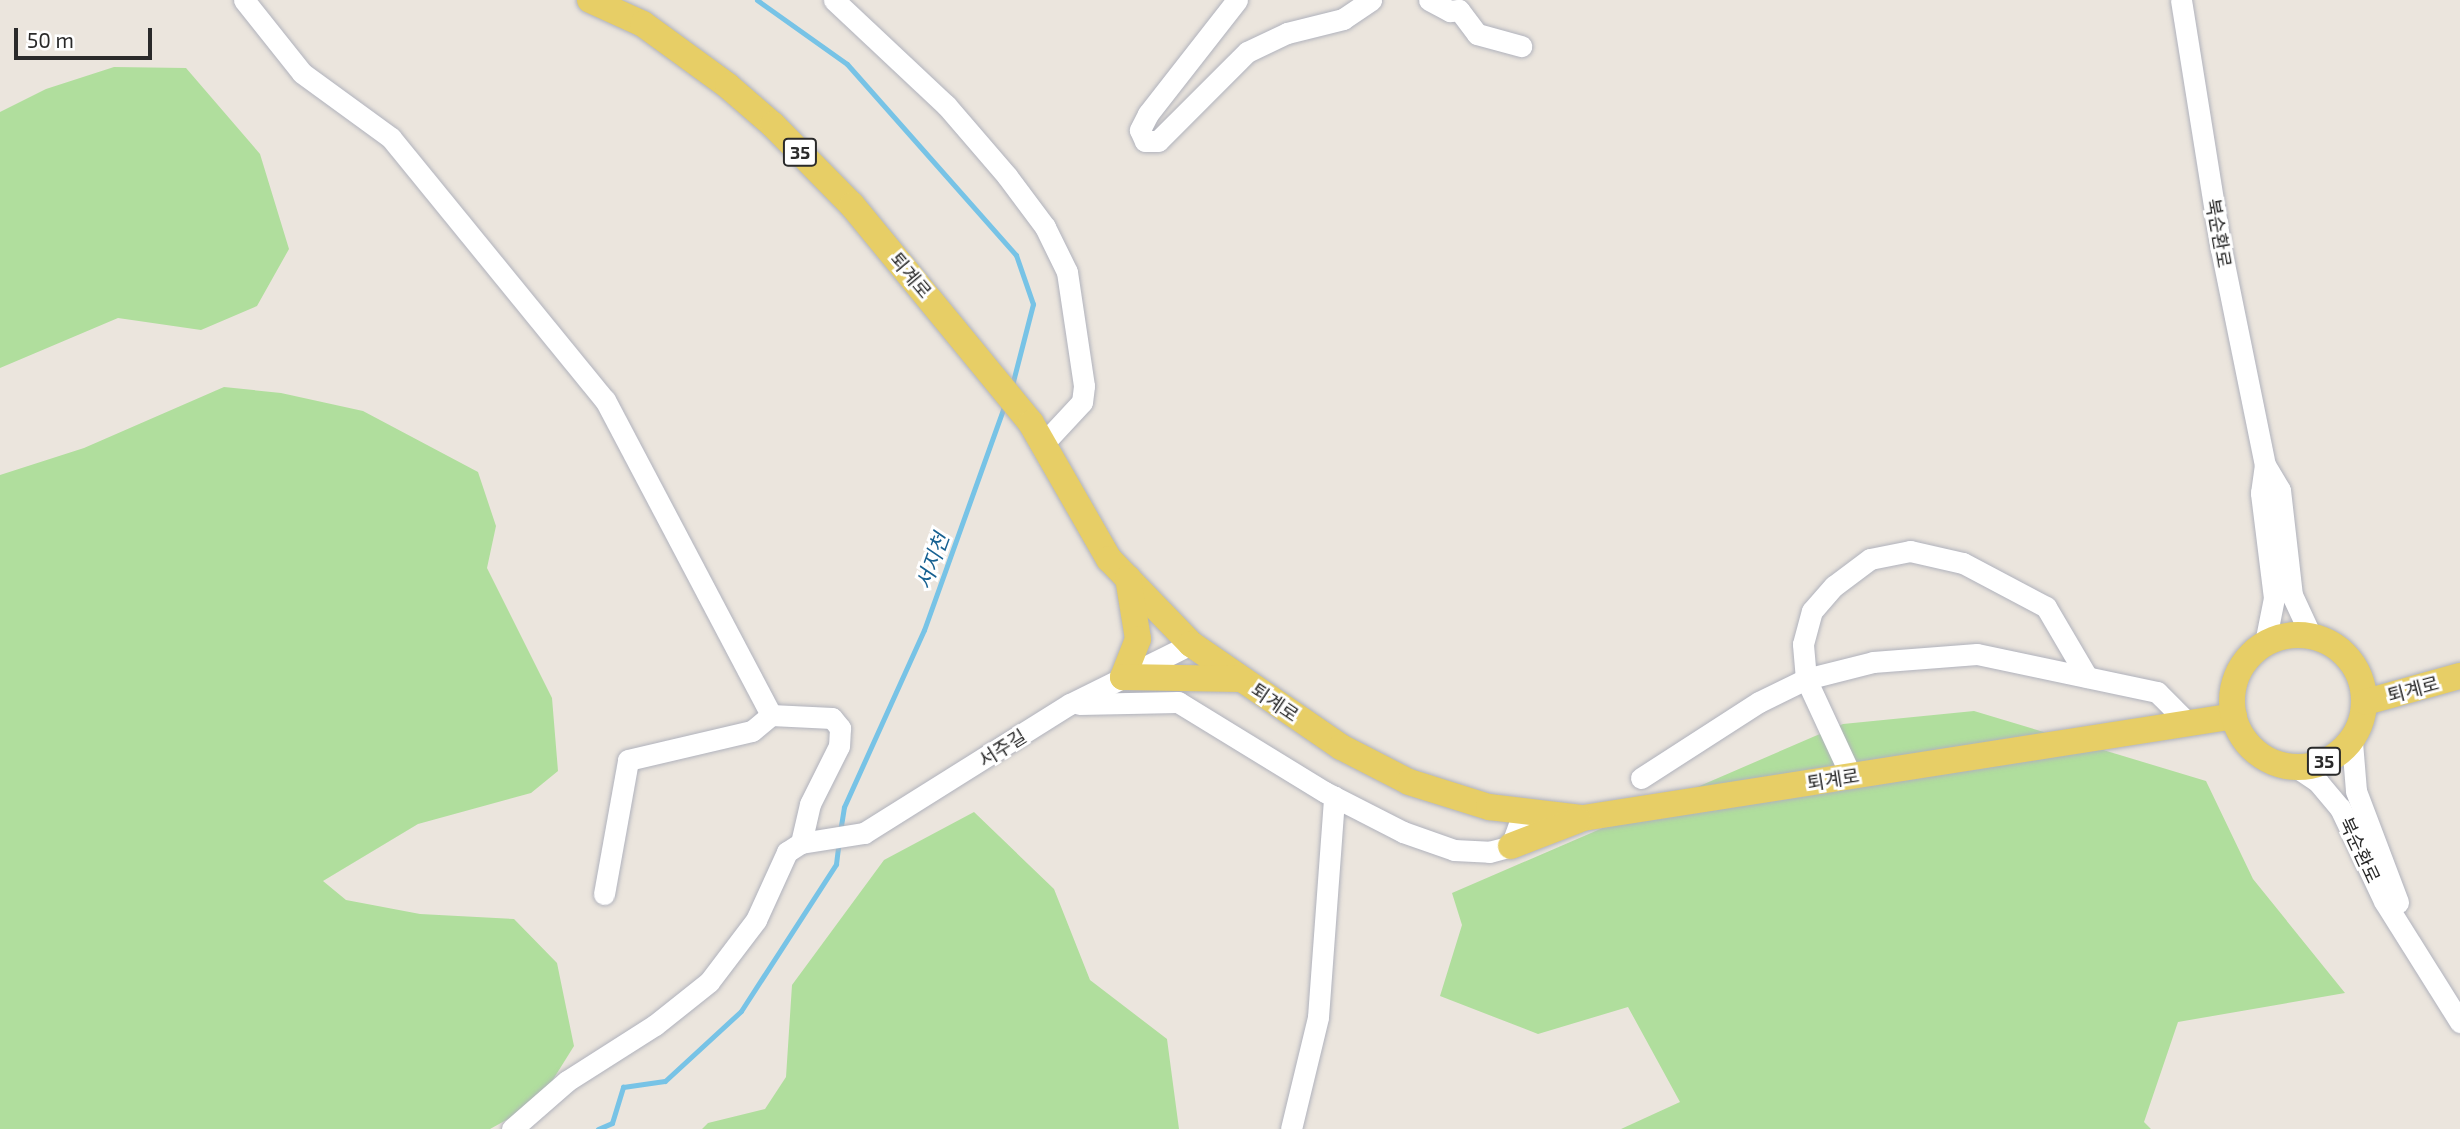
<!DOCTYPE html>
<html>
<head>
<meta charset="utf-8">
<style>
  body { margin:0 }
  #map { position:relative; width:2460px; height:1129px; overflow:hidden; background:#ebe5dd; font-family:"Exo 2","Noto Sans KR",sans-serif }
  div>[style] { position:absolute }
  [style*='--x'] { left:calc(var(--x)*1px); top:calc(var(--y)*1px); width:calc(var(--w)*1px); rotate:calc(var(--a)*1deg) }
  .green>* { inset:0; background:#b0de9d }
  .stream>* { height:5px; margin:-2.5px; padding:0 2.5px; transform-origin:2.5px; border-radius:2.5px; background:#77c3e6 }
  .roads { filter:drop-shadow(0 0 2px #b0b2bc) drop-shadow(0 0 2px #b0b2bc) }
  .minor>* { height:21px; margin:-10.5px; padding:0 10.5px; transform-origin:10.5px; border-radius:10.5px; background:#fff }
  .major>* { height:26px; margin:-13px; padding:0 13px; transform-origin:13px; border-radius:13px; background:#e7ce66 }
  .major>.ring { margin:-13px; padding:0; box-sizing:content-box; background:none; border:26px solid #e7ce66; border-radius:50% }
  span { translate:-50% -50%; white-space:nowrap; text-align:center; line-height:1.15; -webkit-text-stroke:6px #fff; paint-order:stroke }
  .shield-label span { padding:2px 5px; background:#fff; border:2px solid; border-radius:5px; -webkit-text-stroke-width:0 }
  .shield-label { font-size:18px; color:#2a2a2a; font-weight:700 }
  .street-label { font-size:19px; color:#2a2a2a }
  .water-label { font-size:21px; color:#176191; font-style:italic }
  .scale { position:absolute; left:14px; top:28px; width:138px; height:32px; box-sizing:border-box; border:4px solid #2a2a2a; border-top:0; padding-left:9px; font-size:21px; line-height:24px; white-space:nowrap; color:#2a2a2a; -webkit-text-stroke:5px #fff; paint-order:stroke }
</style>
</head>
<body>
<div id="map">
  <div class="green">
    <div style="clip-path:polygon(114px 67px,186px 68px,260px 154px,289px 249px,257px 306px,201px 330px,118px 318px,0 368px,0 112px,46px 89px)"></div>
    <div style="clip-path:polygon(224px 387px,281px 393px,363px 411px,478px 472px,496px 526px,487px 568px,552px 698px,558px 771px,531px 793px,418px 824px,323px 881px,346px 900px,420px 914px,514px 919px,557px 963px,574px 1046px,539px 1102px,490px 1129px,0 1129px,0 475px,84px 448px)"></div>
    <div style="clip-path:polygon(1974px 711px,2206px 781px,2253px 879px,2345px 993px,2178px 1022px,2144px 1122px,2151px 1129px,1621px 1129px,1680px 1102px,1628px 1007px,1538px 1034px,1440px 996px,1462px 925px,1452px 893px,1843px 724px)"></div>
    <div style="clip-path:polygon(974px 812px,1054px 889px,1090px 980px,1167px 1039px,1179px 1129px,702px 1129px,708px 1123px,765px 1109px,786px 1077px,792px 985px,884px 860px)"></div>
  </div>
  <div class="stream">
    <div style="--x:757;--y:0;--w:110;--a:35.4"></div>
    <div style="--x:847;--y:64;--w:255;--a:48.5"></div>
    <div style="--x:1016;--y:255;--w:52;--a:70.9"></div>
    <div style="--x:1033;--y:304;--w:84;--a:104.5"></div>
    <div style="--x:840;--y:832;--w:25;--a:-81"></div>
    <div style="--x:844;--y:807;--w:194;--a:-65.7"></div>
    <div style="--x:924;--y:630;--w:240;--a:-70.3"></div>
    <div style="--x:598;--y:1129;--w:15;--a:-23"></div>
    <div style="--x:612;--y:1123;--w:38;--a:-73"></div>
    <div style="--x:623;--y:1087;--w:42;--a:-8.1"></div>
    <div style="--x:665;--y:1081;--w:103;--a:-42.6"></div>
    <div style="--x:741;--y:1011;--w:175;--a:-57.1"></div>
    <div style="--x:836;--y:864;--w:23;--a:-83"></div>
  </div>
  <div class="roads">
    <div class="minor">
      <div style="--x:244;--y:0;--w:93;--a:51.5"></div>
      <div style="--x:302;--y:73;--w:110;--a:36.1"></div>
      <div style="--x:391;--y:138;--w:338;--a:50.8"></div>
      <div style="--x:605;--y:400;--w:356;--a:62.2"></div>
      <div style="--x:834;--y:0;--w:154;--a:43.2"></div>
      <div style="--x:946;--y:105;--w:94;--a:49.3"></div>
      <div style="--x:1007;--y:176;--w:64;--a:53.3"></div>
      <div style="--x:1045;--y:227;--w:50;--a:63.9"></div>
      <div style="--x:1067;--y:272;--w:115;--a:81.5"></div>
      <div style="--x:1084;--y:386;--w:16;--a:97"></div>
      <div style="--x:1082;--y:402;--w:57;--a:132.9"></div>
      <div style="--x:1237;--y:0;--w:145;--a:128"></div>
      <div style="--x:1148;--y:114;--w:18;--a:117"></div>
      <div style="--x:1140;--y:130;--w:12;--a:66"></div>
      <div style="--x:1145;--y:141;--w:13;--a:0"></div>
      <div style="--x:1158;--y:141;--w:126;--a:-45"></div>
      <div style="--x:1247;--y:52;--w:44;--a:-25.4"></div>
      <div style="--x:1287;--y:33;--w:58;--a:-14"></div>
      <div style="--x:1343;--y:19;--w:34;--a:-34"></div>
      <div style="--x:1429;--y:0;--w:24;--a:28"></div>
      <div style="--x:1450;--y:11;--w:9;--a:-6"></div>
      <div style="--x:1459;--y:10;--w:30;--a:53"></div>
      <div style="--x:1477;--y:34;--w:46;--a:15.3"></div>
      <div style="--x:2181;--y:0;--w:252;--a:80.9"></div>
      <div style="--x:2221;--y:249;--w:220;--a:78.5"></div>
      <div style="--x:2265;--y:643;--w:46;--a:-78.7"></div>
      <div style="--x:2274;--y:598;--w:106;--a:-97.1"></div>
      <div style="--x:2261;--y:493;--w:28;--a:-82"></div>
      <div style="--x:2265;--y:465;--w:29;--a:59"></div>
      <div style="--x:2280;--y:490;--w:106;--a:83.5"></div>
      <div style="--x:2292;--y:595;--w:47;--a:65.1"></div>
      <div style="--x:1079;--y:704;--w:99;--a:-1.2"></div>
      <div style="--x:1178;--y:702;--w:172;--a:31.5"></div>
      <div style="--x:1325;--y:792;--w:88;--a:27.1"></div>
      <div style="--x:1403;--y:832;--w:54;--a:19.4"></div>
      <div style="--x:1454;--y:850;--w:35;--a:3"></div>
      <div style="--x:1489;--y:852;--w:23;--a:-15"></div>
      <div style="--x:1511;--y:846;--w:37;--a:-70"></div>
      <div style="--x:2352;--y:742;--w:49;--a:85.3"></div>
      <div style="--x:2356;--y:791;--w:119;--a:69.3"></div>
      <div style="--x:2296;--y:767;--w:27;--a:34"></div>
      <div style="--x:2318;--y:782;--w:34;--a:50"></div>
      <div style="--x:2340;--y:808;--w:103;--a:64.7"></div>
      <div style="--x:2384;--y:901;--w:143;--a:57.9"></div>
      <div style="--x:1851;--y:776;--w:107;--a:-114.9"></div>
      <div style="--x:1806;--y:679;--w:35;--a:-95"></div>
      <div style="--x:1803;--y:644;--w:34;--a:-75"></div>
      <div style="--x:1812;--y:611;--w:33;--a:-49"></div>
      <div style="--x:1834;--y:586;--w:45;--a:-36.9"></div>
      <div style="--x:1870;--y:559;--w:41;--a:-11.3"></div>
      <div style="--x:1910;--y:551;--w:54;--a:12.8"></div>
      <div style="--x:1963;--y:563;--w:94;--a:27.9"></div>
      <div style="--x:2046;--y:607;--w:81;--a:59.6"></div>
      <div style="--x:1641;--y:778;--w:140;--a:-32.8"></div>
      <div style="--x:1759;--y:702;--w:52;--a:-26.1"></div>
      <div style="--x:1806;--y:679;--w:69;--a:-14.2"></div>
      <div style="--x:1873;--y:662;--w:104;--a:-4.4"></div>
      <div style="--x:1977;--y:654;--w:184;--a:11.9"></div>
      <div style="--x:2157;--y:692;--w:44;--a:45"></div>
      <div style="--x:604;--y:894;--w:136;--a:-79.8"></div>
      <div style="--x:628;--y:760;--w:127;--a:-13.2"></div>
      <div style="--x:752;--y:731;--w:25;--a:-40"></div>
      <div style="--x:771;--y:715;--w:61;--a:2.8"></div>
      <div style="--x:832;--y:718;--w:13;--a:51"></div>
      <div style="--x:840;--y:728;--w:18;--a:93"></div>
      <div style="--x:839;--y:746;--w:65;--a:116.6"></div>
      <div style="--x:810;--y:804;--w:40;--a:103"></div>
      <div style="--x:801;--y:843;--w:64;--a:-9"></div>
      <div style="--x:864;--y:833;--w:243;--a:-32.1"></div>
      <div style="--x:1070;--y:704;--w:135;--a:-26.4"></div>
      <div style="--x:512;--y:1129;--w:73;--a:-41.1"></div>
      <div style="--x:567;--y:1081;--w:104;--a:-32.5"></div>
      <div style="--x:655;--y:1025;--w:69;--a:-38.5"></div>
      <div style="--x:709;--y:982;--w:78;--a:-52.8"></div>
      <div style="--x:756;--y:920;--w:75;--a:-65.5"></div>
      <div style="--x:787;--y:852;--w:17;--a:-33"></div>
      <div style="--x:1291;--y:1129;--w:115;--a:-76.4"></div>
      <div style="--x:1318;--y:1017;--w:221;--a:-85.8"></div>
    </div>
    <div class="major">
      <div style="--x:590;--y:0;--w:58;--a:24.4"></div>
      <div style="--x:643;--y:24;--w:105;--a:36.1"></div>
      <div style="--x:728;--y:86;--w:60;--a:40.9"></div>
      <div style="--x:773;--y:125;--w:112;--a:45.4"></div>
      <div style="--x:852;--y:205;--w:282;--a:50.6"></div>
      <div style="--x:1031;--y:423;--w:157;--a:60.2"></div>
      <div style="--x:1109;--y:559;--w:118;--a:46"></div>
      <div style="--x:1191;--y:644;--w:182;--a:34.5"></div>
      <div style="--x:1341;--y:747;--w:76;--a:27.2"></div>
      <div style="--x:1409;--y:782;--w:84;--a:17.4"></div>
      <div style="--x:1489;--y:807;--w:95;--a:6.7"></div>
      <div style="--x:1583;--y:818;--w:659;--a:-8.9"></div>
      <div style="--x:1128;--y:578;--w:62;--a:80.7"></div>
      <div style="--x:1138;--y:639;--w:41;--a:111.5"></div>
      <div style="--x:1123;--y:677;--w:116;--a:1"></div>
      <div class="ring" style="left:2232px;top:635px;width:106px;height:106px"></div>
      <div style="--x:2366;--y:702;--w:98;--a:-15.5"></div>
      <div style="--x:1511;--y:846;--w:72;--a:-21.2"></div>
    </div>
  </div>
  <div class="shield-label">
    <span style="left:800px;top:152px">35</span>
    <span style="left:2324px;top:761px">35</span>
  </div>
  <div class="street-label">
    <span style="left:2219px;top:233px;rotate:80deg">북순환로</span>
    <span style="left:911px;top:275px;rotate:50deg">퇴계로</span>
    <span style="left:2413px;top:689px;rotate:-15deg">퇴계로</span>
    <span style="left:1275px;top:702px;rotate:34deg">퇴계로</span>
    <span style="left:1002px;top:748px;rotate:-32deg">서주길</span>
    <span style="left:1833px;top:779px;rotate:-9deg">퇴계로</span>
    <span style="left:2360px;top:850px;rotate:65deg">북순환로</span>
  </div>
  <div class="water-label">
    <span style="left:932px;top:561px;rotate:-70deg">서지천</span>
  </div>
  <div class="scale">50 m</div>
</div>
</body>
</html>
